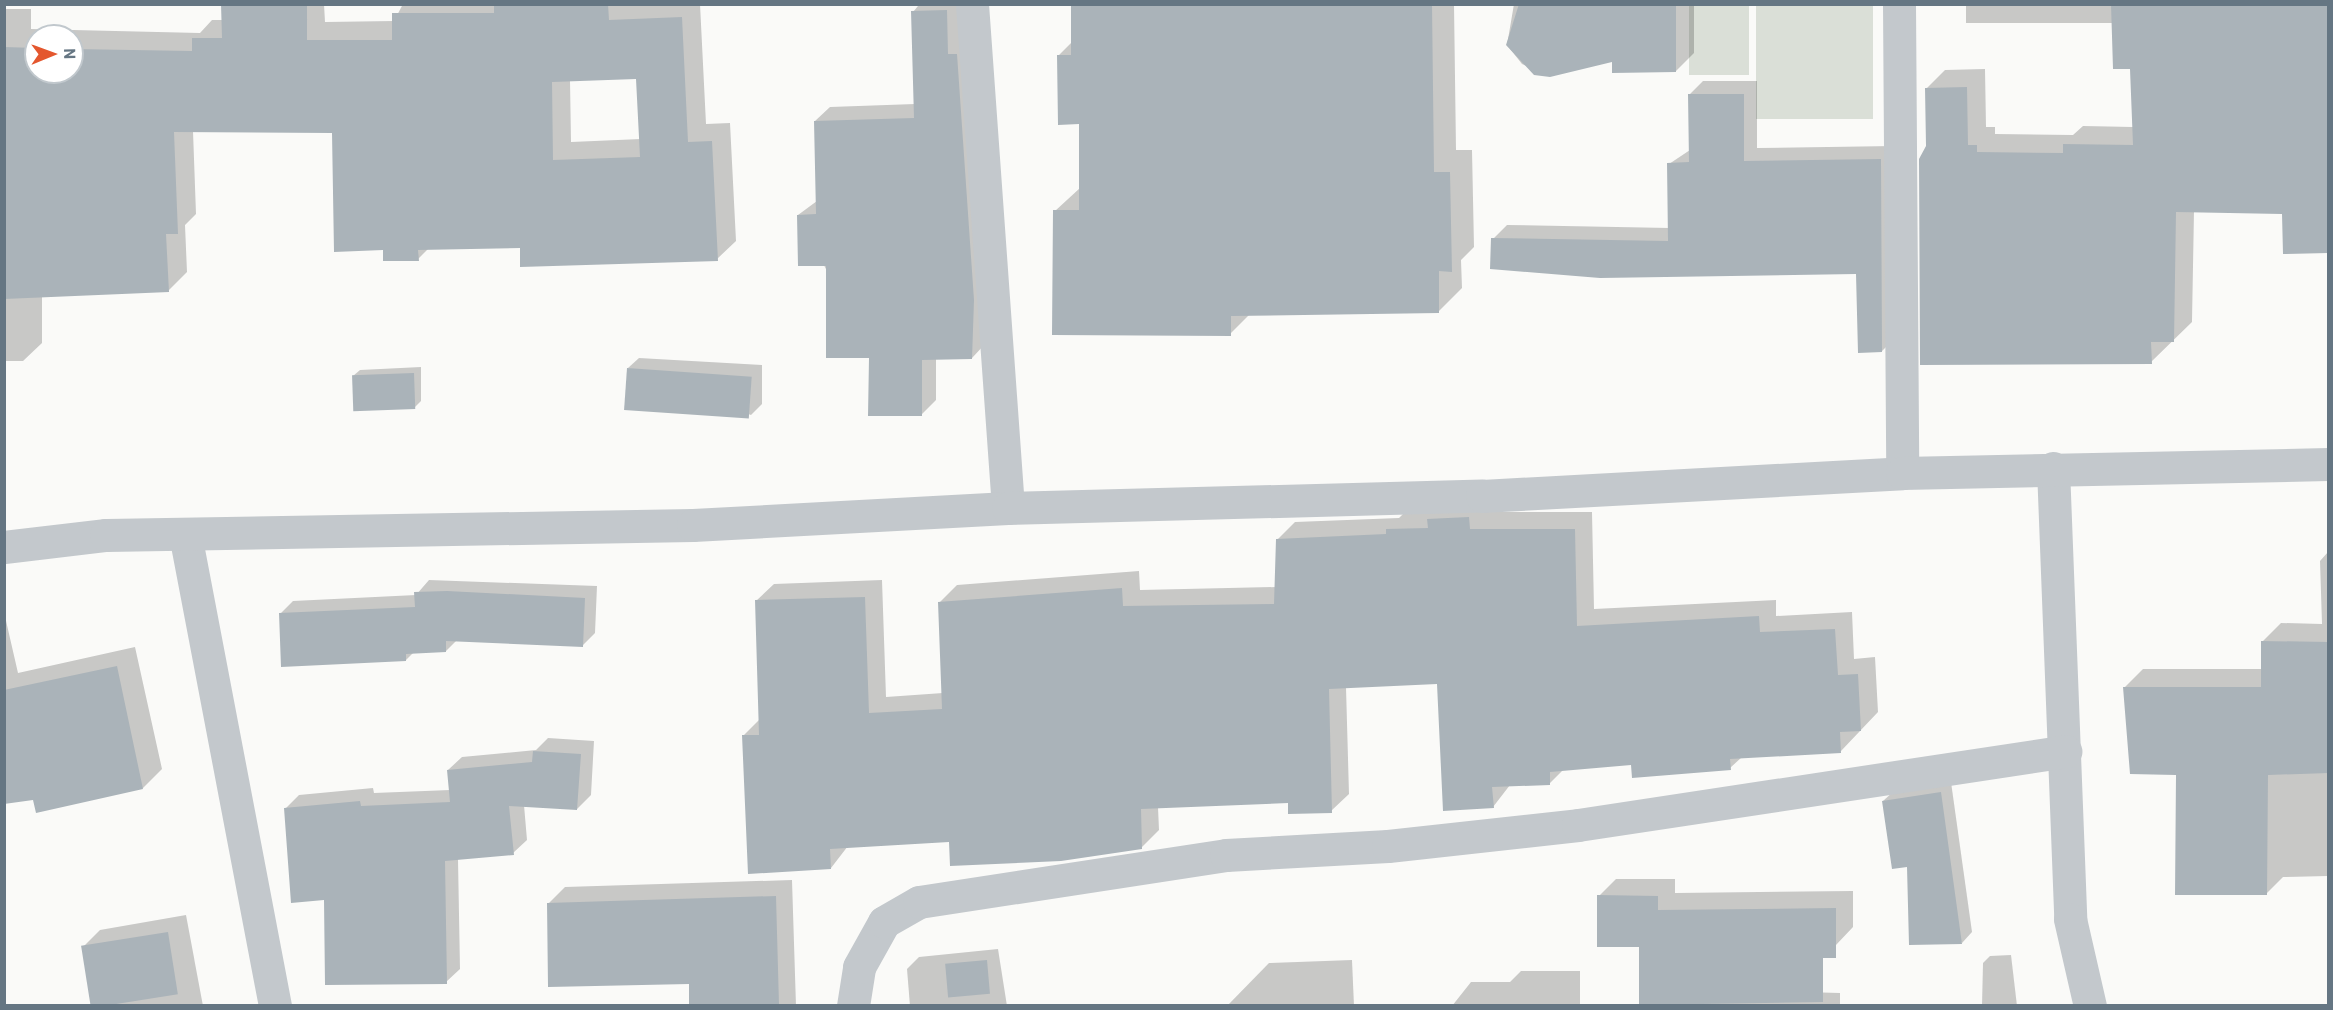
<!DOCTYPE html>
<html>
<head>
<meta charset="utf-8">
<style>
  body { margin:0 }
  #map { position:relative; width:2333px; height:1010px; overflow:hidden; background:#fafaf8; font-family:Barlow,sans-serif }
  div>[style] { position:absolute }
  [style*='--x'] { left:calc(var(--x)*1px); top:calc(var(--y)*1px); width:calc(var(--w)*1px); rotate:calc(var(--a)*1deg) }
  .green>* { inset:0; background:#dadfd7; transform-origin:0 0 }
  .shadow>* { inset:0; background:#0003 }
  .building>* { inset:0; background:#aab3b9; transform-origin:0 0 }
  .street>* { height:33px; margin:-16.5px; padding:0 16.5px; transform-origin:16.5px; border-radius:16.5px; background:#c3c8cc }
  span { translate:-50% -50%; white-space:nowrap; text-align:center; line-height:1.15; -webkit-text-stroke:6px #fff; paint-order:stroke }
  .frame { position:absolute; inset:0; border:6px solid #657683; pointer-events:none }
  .north { position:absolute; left:24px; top:24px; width:60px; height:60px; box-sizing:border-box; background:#fff; border:2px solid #c1c8cd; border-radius:50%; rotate:89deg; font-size:16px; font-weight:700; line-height:24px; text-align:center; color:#657683 }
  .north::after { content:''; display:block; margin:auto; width:21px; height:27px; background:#e4572e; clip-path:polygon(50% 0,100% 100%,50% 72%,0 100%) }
</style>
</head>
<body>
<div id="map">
  <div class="green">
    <div style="left:1689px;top:5px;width:60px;height:70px"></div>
    <div style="left:1756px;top:5px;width:117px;height:114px"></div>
  </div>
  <div class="shadow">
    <div style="clip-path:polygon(evenodd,223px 4px,324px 4px,325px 22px,394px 21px,403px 4px,700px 4px,706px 124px,730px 123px,736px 241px,717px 259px,521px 247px,429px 248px,418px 259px,384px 249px,334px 132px,193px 131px,196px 214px,185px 225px,187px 272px,168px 291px,42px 296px,42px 343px,23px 361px,4px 361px,4px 9px,31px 9px,31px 29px,200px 33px,212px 20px,223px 20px,223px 4px,36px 36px,72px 36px,72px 72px,36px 72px,36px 36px,223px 4px,638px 78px,641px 139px,571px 142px,570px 80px,638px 78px)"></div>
    <div style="clip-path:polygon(907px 4px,961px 4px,986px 343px,972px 358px,936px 359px,936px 400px,921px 415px,871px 356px,798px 215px,817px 201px,815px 121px,830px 107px,915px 104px,913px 12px,918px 6px)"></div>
    <div style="clip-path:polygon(1072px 4px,1454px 4px,1456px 150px,1472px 150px,1474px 247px,1461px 260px,1462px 288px,1439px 311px,1250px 314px,1230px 334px,1055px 211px,1080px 188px,1081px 123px,1058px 56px,1073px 41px)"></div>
    <div style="clip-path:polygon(1514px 4px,1694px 4px,1694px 53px,1676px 71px,1614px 60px,1551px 76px,1522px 64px,1507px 45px)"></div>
    <div style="clip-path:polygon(1966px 4px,2328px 4px,2328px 251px,2285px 252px,2284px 212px,2194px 211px,2192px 322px,2151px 362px,1927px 146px,1926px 89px,1945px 70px,1985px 69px,1986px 127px,1995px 127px,1995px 134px,2073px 135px,2083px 126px,2133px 127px,2132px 67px,2113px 23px,1966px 23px)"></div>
    <div style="clip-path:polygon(1703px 81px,1757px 81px,1757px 148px,1894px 146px,1896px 337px,1882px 351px,1858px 272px,1493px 239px,1507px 225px,1670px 228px,1669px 164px,1690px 150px,1689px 95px)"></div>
    <div style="clip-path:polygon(639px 358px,762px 365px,762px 404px,751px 415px,628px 368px)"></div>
    <div style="clip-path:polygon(421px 367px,421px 401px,414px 408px,353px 376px,360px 370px)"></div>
    <div style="clip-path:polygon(1486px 500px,1487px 512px,1592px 512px,1594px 609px,1776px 600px,1776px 616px,1852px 612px,1854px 659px,1875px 657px,1878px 712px,1841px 751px,1742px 757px,1730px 768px,1633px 763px,1564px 769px,1550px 783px,1510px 785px,1493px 807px,1438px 683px,1346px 687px,1349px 794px,1331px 811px,1289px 802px,1158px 807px,1159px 830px,1142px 847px,950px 841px,848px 846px,831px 868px,743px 736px,760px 719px,756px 601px,774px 584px,882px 580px,886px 697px,943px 693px,940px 602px,957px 585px,1139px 571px,1140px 590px,1276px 587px,1278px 539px,1295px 522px,1399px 518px,1405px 512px)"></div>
    <div style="clip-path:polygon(2328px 552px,2328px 876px,2283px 877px,2266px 894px,2177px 773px,2125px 687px,2143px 669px,2262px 669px,2262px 642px,2281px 623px,2322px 624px,2320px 561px)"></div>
    <div style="clip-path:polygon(429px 580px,597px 586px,595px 633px,583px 645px,457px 640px,446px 651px,414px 652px,406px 660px,280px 614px,293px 601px,416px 595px)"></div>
    <div style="clip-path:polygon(4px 612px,18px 673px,135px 647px,162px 769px,143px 788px,4px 802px)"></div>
    <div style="clip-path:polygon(548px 738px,594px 741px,591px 795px,577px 809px,524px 805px,527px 840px,513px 853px,458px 859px,460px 969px,446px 982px,325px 898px,285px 809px,299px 795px,373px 788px,374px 793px,450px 790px,448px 770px,462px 757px,536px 750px)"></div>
    <div style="clip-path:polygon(1951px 782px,1972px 932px,1962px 943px,1909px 865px,1883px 801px,1894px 791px)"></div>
    <div style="clip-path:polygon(1616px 879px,1675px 879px,1675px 893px,1853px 891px,1853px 927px,1836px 945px,1740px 990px,1840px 993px,1840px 1006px,1641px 1006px,1641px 946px,1599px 896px)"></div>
    <div style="clip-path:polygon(792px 880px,796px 1006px,691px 1006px,690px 983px,548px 904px,565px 887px)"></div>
    <div style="clip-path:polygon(186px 915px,203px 1006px,93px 1006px,83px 947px,100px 930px)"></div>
    <div style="clip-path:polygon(998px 949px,1007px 1006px,910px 1006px,907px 969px,919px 957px)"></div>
    <div style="clip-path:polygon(2011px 955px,2017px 1006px,1982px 1006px,1983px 963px,1990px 956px)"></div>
    <div style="clip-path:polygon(1352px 960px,1354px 1006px,1227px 1006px,1269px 963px)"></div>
    <div style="clip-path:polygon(1521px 971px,1580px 971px,1580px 1006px,1452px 1006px,1471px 982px,1510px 982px)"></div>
  </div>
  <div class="building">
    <div style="clip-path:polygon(evenodd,221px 4px,307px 4px,307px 40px,392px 40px,392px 13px,494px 13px,494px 4px,608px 4px,609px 20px,682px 17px,688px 142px,712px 141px,718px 261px,520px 267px,520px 248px,418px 250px,419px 261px,383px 261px,383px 250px,334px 252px,332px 133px,174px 132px,178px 234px,166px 234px,169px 292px,4px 299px,4px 47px,36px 48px,36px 72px,72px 72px,72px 49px,192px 51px,192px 38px,222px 38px,221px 4px,636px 79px,640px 157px,553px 160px,552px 82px,636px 79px)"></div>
    <div style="clip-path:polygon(1071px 4px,1432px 4px,1434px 172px,1450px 172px,1452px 272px,1439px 271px,1439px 313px,1231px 316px,1231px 336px,1052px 335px,1053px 210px,1079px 210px,1079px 124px,1058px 125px,1057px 55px,1071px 55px)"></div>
    <div style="clip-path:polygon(1519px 4px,1676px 4px,1676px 72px,1612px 73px,1612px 62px,1550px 77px,1534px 75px,1506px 45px)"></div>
    <div style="clip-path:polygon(2111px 4px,2328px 4px,2328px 253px,2283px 254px,2282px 214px,2176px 212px,2174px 342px,2151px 342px,2152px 364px,1920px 365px,1919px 159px,1926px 146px,1925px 88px,1967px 87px,1968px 145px,1977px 145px,1977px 152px,2063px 153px,2063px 144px,2133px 145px,2130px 69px,2113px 69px)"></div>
    <div style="clip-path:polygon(947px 10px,948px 54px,957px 54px,974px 300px,972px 359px,922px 360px,922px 416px,868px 416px,869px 358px,826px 358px,826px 266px,798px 266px,797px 215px,816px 214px,814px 121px,914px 118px,911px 11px)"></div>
    <div style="clip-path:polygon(1688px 94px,1744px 94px,1744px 161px,1881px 159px,1882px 352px,1858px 353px,1856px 274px,1600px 278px,1490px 269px,1491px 238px,1668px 241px,1667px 163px,1689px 162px)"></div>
    <div style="left:627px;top:368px;width:125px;height:42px;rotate:4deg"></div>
    <div style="left:414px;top:373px;width:36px;height:62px;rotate:88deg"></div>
    <div style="clip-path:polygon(1469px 517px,1470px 529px,1575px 529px,1577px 626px,1759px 616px,1760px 632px,1835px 629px,1838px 675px,1858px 674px,1861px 731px,1840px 732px,1841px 753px,1730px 759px,1731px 770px,1632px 778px,1631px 765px,1550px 772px,1550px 785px,1492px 787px,1494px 808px,1443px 811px,1437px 684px,1329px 689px,1332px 813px,1288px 814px,1288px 803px,1141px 809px,1142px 849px,1061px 861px,950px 866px,949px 842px,830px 849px,831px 869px,748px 874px,742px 735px,759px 735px,755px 600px,865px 597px,869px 713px,942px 709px,938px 602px,1122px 588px,1123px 606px,1274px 604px,1276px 539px,1386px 534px,1386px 529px,1428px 528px,1427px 519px)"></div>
    <div style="clip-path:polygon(447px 591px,585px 598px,583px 647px,446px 641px,446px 652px,406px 654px,406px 661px,281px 667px,279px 613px,415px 607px,414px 592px)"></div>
    <div style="clip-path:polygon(2261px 641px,2328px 642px,2328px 773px,2268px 775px,2267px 895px,2175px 895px,2176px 775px,2130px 774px,2123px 687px,2261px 687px)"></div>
    <div style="clip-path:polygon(117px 666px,143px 789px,36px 813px,33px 800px,4px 804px,4px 690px)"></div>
    <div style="clip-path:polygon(533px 751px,581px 754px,577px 810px,509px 806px,514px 855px,445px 861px,447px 984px,325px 985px,324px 900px,291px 903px,284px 808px,360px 801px,361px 806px,450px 802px,447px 770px,532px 762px)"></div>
    <div style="clip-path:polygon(1941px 792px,1962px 944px,1909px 945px,1907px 867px,1892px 869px,1882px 801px)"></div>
    <div style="clip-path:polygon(1597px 895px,1658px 896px,1658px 910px,1836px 908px,1836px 958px,1823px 958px,1823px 1002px,1639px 1005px,1639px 947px,1597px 947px)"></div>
    <div style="clip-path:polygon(776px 896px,779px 1005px,689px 1005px,689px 984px,548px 987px,547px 903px)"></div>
    <div style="left:168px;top:932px;width:63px;height:88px;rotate:81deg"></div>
    <div style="left:987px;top:960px;width:34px;height:42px;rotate:85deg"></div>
  </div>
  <div class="street">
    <div style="--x:972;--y:4;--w:505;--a:85.91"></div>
    <div style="--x:1899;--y:4;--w:469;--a:89.6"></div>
    <div style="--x:2053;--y:468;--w:451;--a:87.8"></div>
    <div style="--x:2070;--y:919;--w:89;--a:77.1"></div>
    <div style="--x:185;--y:534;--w:481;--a:79.2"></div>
    <div style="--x:4;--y:547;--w:103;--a:-6.7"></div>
    <div style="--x:106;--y:535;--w:587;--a:-0.98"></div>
    <div style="--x:693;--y:525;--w:315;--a:-3.1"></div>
    <div style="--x:1008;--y:508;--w:474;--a:-1.5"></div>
    <div style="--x:1482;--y:496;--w:421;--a:-3.1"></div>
    <div style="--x:1902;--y:473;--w:426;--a:-1.2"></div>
    <div style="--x:853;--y:1006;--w:39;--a:-81"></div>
    <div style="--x:859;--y:967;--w:51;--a:-60.9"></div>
    <div style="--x:884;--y:922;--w:40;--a:-29.7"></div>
    <div style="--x:919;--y:902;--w:311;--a:-8.7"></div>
    <div style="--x:1226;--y:855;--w:162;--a:-3.2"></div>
    <div style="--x:1388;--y:846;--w:191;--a:-6.3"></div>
    <div style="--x:1578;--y:825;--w:493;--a:-8.6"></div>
  </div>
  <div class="frame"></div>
  <div class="north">N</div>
</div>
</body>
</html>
